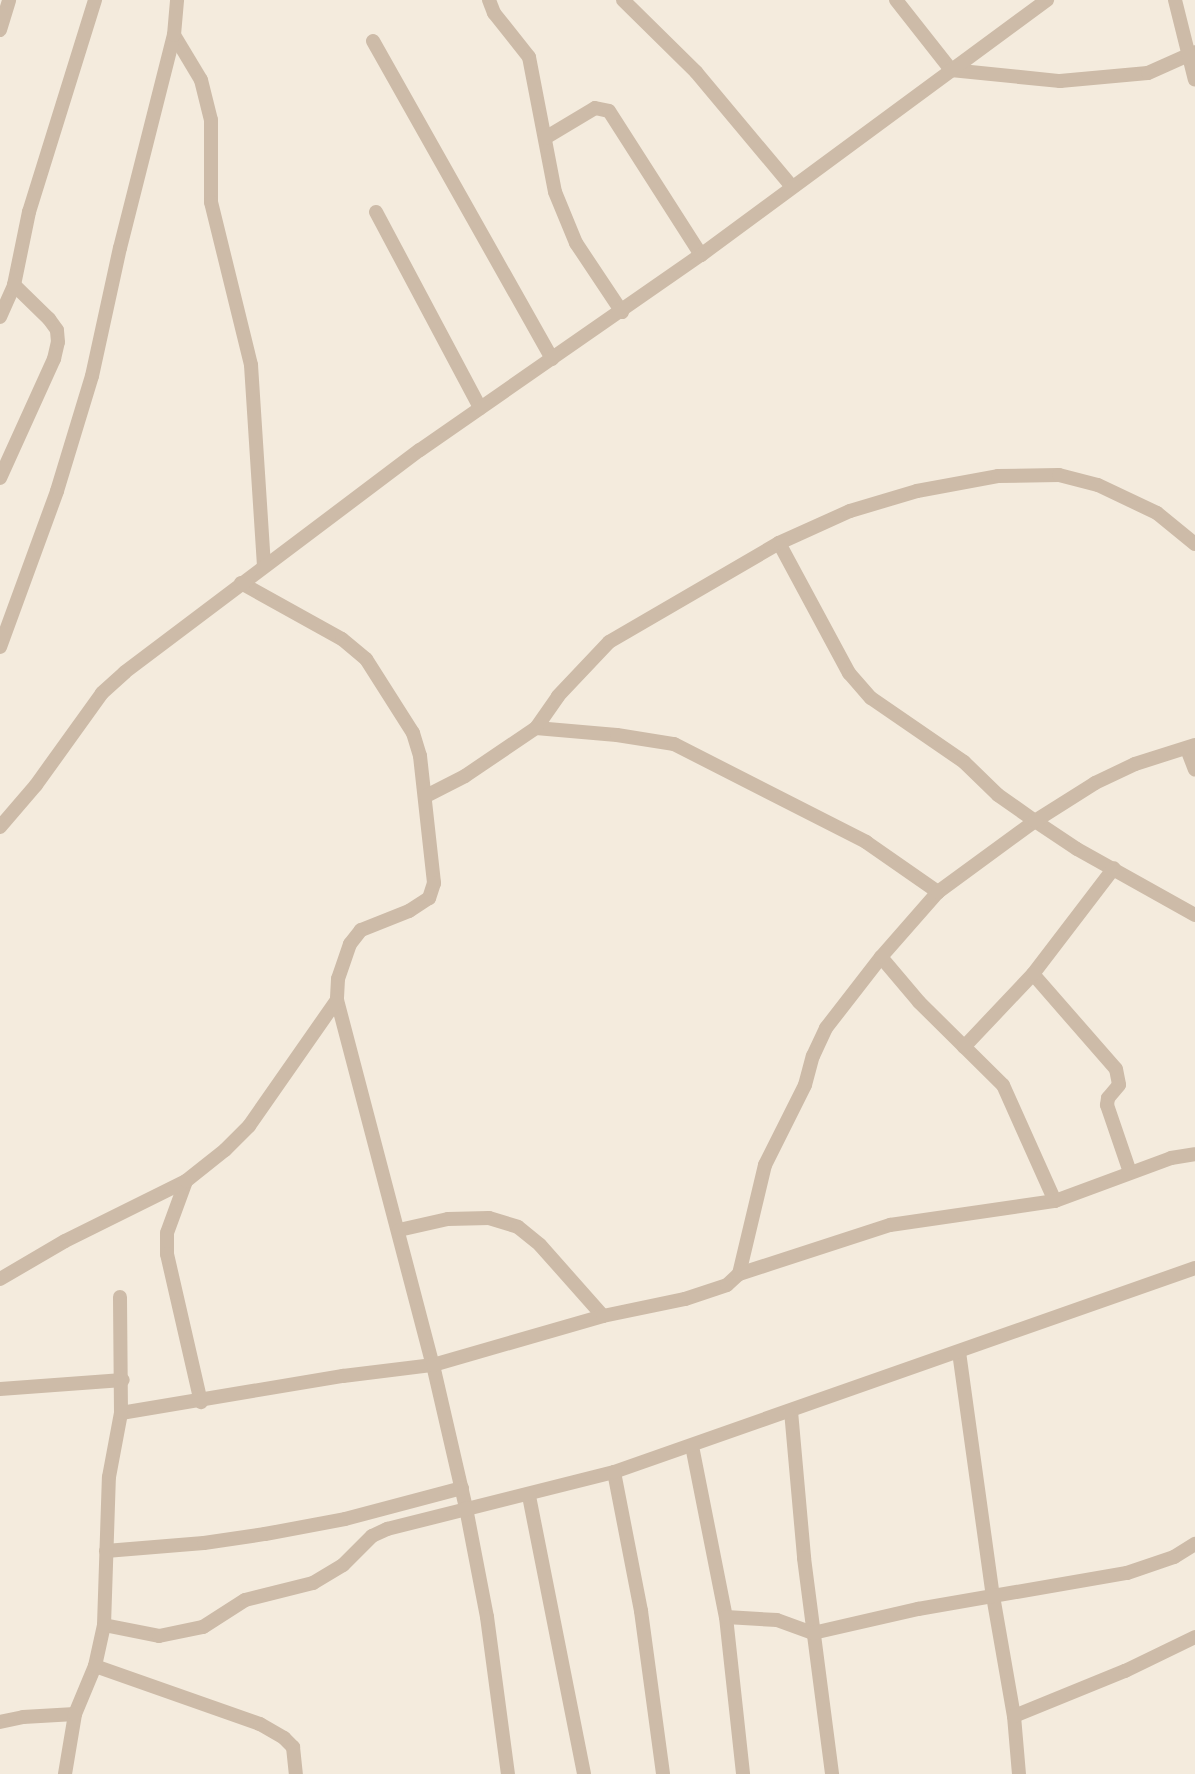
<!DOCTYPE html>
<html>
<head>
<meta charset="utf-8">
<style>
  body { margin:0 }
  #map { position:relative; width:1195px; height:1774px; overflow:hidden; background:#f4ebdd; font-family:Karla,sans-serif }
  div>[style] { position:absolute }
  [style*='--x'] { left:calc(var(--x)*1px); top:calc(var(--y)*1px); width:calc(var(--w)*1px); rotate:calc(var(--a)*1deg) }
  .minor>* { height:14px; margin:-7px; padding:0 7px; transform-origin:7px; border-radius:7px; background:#cdbba8 }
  span { translate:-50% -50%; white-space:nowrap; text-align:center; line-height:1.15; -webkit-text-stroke:7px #fbf4ea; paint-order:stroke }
</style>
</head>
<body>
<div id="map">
  <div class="minor">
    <div style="--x:489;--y:0;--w:14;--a:69"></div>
    <div style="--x:494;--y:13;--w:56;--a:51.5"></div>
    <div style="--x:529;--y:57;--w:137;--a:79.1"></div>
    <div style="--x:555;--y:192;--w:55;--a:67.6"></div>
    <div style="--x:576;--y:243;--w:83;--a:56.3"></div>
    <div style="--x:623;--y:0;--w:103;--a:44.6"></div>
    <div style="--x:696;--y:72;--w:150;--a:50.1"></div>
    <div style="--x:896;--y:0;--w:89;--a:51.8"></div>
    <div style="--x:951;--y:70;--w:110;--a:5.8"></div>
    <div style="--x:1060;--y:81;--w:88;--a:-5.2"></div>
    <div style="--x:1148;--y:73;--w:51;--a:-24.1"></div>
    <div style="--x:1175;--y:0;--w:82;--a:76"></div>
    <div style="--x:0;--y:30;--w:31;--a:-73"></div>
    <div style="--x:174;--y:35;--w:52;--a:59"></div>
    <div style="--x:201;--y:80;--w:41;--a:76"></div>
    <div style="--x:211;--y:120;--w:82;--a:90"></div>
    <div style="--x:211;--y:202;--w:168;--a:76.2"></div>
    <div style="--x:251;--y:365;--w:200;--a:86.3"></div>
    <div style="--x:373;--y:41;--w:365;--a:60.6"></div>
    <div style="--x:545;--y:138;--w:58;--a:-31"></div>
    <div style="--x:595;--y:108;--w:14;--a:12"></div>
    <div style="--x:609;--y:111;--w:171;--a:57.4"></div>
    <div style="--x:376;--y:212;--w:222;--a:62"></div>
    <div style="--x:0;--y:317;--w:35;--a:-66"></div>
    <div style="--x:14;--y:285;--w:75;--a:-78.4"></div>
    <div style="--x:29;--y:212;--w:222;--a:-72.7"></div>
    <div style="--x:0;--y:478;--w:131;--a:-65.6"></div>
    <div style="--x:54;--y:359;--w:17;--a:-77"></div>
    <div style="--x:58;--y:342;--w:12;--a:-95"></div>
    <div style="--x:57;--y:330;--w:14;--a:-126"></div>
    <div style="--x:49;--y:319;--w:49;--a:-135.8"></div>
    <div style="--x:779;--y:543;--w:148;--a:61.7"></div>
    <div style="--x:849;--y:673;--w:33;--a:49"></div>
    <div style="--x:871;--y:698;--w:113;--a:34.5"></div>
    <div style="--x:964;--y:762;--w:47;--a:44.1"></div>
    <div style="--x:998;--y:795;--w:45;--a:35.1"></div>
    <div style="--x:1035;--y:821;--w:50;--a:33.7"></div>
    <div style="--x:1077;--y:849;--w:135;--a:29.2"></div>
    <div style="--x:241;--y:583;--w:115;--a:29"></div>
    <div style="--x:342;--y:639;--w:31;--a:40"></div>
    <div style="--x:366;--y:659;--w:88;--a:57.6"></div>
    <div style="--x:413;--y:733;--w:24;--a:73"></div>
    <div style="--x:420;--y:756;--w:128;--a:83.7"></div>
    <div style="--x:434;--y:883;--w:16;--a:108"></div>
    <div style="--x:429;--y:898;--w:24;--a:147"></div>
    <div style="--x:409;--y:911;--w:52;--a:158.4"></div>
    <div style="--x:361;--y:930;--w:18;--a:128"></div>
    <div style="--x:350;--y:944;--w:37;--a:109"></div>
    <div style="--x:338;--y:979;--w:21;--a:93"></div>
    <div style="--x:337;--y:1000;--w:377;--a:75.3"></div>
    <div style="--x:433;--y:1365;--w:147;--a:77"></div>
    <div style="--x:466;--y:1508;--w:111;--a:79.1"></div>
    <div style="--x:487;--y:1617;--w:158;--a:82.4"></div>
    <div style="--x:0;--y:647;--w:166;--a:-69.9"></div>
    <div style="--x:57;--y:491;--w:120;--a:-73.1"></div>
    <div style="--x:92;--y:376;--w:131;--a:-77.7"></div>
    <div style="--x:120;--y:248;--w:220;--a:-75.8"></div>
    <div style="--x:174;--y:35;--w:35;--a:-85"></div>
    <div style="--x:536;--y:728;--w:81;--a:4.9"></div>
    <div style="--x:617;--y:735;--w:58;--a:9"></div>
    <div style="--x:674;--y:744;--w:216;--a:27"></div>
    <div style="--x:866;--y:842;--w:88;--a:34.8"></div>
    <div style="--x:1187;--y:749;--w:22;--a:69"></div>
    <div style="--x:426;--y:796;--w:44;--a:-27.1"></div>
    <div style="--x:465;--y:776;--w:86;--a:-34.1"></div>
    <div style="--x:536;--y:728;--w:39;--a:-55"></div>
    <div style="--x:558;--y:696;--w:74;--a:-46.6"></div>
    <div style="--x:609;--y:642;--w:197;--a:-30.2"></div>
    <div style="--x:779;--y:543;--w:78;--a:-24.3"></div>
    <div style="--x:850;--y:511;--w:70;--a:-16.6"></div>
    <div style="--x:917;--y:491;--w:82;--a:-10.5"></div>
    <div style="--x:998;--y:476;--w:61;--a:-0.9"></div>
    <div style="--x:1059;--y:475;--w:40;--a:14.4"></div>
    <div style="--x:1098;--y:485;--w:65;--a:25.4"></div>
    <div style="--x:1157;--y:513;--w:49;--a:39.2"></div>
    <div style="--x:0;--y:827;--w:55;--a:-49.4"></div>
    <div style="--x:36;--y:785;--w:113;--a:-54.3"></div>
    <div style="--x:102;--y:693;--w:31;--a:-42"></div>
    <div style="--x:125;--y:672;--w:369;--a:-37"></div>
    <div style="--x:420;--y:450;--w:342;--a:-34.8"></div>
    <div style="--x:701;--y:255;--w:430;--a:-36.4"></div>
    <div style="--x:881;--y:957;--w:59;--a:49.8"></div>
    <div style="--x:919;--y:1002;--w:118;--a:44.7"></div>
    <div style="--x:1003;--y:1085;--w:127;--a:65.9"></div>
    <div style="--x:1033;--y:974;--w:126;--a:48.9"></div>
    <div style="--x:1116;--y:1069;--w:16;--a:79"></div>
    <div style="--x:1119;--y:1085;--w:17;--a:130"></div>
    <div style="--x:1108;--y:1098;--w:7;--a:98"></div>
    <div style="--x:1107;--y:1105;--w:71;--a:71.1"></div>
    <div style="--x:964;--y:1047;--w:100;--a:-46.6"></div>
    <div style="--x:1033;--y:974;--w:133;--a:-52.6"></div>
    <div style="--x:186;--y:1181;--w:55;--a:110.1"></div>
    <div style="--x:167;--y:1233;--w:21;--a:90"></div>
    <div style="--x:167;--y:1254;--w:152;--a:77.1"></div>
    <div style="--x:399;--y:1230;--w:50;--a:-12.7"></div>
    <div style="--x:448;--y:1219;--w:41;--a:-1.4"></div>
    <div style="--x:489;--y:1218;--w:30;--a:17"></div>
    <div style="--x:518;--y:1227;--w:28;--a:39"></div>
    <div style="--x:540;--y:1245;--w:95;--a:48.4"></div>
    <div style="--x:739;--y:1274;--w:112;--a:-76.6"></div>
    <div style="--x:765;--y:1165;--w:89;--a:-63.4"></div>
    <div style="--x:805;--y:1085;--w:30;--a:-75"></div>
    <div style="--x:813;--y:1056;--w:31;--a:-65"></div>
    <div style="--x:826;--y:1028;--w:90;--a:-52.2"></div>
    <div style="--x:881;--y:957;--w:86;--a:-48.8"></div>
    <div style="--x:938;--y:892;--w:120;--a:-36.2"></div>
    <div style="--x:1035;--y:821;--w:71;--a:-32.3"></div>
    <div style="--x:1095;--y:783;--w:44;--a:-25.4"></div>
    <div style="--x:1135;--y:764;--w:63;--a:-17.6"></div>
    <div style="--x:0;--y:1279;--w:75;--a:-30.3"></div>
    <div style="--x:65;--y:1241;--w:135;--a:-26.4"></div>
    <div style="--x:186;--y:1181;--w:50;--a:-38.5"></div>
    <div style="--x:225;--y:1150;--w:34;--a:-45"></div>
    <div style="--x:249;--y:1126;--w:154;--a:-55.1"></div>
    <div style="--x:959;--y:1352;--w:246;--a:82.1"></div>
    <div style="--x:993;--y:1596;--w:122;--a:80.1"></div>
    <div style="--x:1014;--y:1716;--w:58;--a:85.1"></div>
    <div style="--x:0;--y:1389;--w:123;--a:-4.2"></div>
    <div style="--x:791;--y:1411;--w:148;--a:84.9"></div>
    <div style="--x:804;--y:1558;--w:218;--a:82.6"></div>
    <div style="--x:121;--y:1413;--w:225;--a:-9.5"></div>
    <div style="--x:343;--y:1376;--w:91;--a:-7"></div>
    <div style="--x:433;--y:1365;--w:177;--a:-16.1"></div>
    <div style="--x:603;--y:1316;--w:84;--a:-11.7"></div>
    <div style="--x:685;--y:1299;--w:44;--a:-18.4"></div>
    <div style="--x:727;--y:1285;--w:16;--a:-43"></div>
    <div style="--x:739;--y:1274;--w:159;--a:-18"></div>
    <div style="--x:890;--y:1225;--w:167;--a:-8.3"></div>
    <div style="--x:1055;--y:1201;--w:124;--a:-20.3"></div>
    <div style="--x:1171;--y:1158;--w:24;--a:-9"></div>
    <div style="--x:692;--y:1446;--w:174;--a:78.8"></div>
    <div style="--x:726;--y:1617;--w:158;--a:83.8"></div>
    <div style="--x:614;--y:1472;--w:142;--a:79"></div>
    <div style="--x:641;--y:1611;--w:164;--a:82.3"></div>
    <div style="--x:529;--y:1496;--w:283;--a:78.8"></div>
    <div style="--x:106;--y:1551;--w:98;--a:-4.7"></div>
    <div style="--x:204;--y:1543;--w:62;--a:-8.4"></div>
    <div style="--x:265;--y:1534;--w:81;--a:-10.6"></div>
    <div style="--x:345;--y:1519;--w:121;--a:-14.8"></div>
    <div style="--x:726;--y:1617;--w:51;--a:3.4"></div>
    <div style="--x:777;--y:1620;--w:38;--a:20"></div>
    <div style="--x:813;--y:1633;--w:108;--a:-12.9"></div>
    <div style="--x:918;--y:1609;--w:212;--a:-9.8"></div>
    <div style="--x:1127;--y:1573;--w:50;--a:-18.8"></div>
    <div style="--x:1174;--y:1557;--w:25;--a:-32"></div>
    <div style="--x:104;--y:1625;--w:56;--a:11.3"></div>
    <div style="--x:159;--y:1636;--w:45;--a:-11.6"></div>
    <div style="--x:203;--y:1627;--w:50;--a:-32.7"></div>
    <div style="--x:245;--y:1600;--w:70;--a:-14"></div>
    <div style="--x:313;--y:1583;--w:35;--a:-31"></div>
    <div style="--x:343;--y:1565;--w:41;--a:-45"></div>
    <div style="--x:372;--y:1536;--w:17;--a:-25"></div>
    <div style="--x:387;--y:1529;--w:234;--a:-14.1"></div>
    <div style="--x:614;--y:1472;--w:616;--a:-19.35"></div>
    <div style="--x:95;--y:1666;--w:175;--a:19.4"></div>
    <div style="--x:260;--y:1724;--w:28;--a:30"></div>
    <div style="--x:284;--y:1738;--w:13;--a:45"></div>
    <div style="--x:293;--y:1747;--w:27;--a:84"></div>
    <div style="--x:1014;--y:1716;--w:120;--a:-22.1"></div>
    <div style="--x:1125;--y:1671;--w:78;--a:-25.9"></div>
    <div style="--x:0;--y:1722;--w:24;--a:-12"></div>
    <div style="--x:23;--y:1717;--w:52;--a:-3.3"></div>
    <div style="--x:65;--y:1774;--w:61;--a:-80.5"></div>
    <div style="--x:75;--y:1714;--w:52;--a:-67.4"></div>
    <div style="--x:95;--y:1666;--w:42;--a:-77.6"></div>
    <div style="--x:104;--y:1625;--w:148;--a:-88.1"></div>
    <div style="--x:109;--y:1477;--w:65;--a:-79.4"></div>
    <div style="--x:121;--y:1413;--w:116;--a:-90.5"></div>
  </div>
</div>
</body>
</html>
